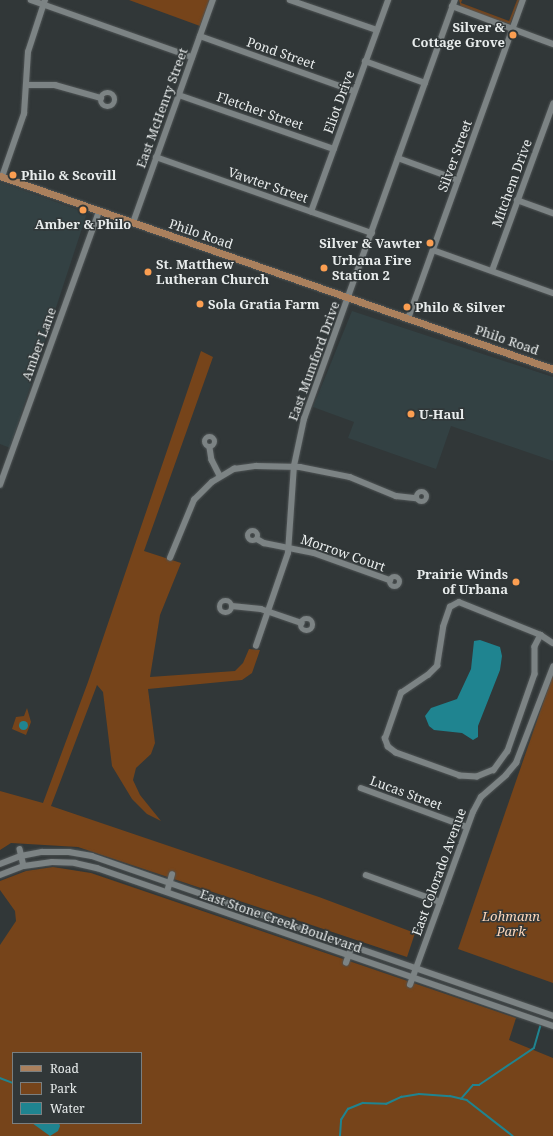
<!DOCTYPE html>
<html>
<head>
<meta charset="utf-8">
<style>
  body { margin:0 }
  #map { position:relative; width:553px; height:1136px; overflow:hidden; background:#313738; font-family:"Noto Serif",serif }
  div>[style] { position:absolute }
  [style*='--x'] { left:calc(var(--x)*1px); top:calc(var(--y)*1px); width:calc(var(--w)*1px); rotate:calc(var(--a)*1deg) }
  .built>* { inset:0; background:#334143 }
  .green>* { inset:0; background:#76441a }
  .water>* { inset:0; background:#1f8490 }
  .round { border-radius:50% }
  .stream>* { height:1.5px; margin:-0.75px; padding:0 0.75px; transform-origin:0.75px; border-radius:0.75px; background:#1f8490 }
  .roads { filter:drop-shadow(0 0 1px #4f5455) drop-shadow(0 0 1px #4f5455) }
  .minor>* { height:5.5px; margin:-2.75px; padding:0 2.75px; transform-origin:2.75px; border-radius:2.75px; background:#7c8384 }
  .minor>.ring { margin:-2.75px; padding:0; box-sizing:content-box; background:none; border:5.5px solid #7c8384; border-radius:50% }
  .major>* { height:7px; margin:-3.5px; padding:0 3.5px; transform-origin:3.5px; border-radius:3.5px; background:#aa805d }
  .dots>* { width:11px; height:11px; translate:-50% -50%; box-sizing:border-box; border:2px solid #313738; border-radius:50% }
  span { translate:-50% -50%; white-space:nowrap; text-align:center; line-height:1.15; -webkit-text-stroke:3px #313738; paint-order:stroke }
  .poi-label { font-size:13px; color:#e8ecec; font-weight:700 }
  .right { translate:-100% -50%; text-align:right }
  .left { translate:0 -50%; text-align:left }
  .street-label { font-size:13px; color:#e8ecec }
  .park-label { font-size:13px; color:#fdd7bb; font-style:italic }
  .legend { position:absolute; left:12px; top:1052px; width:130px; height:72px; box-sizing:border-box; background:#313738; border:1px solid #7a7f80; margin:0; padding:5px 7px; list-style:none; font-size:12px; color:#e8ecec }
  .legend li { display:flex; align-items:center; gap:8px; height:20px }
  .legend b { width:20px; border:1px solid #7a7f80 }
</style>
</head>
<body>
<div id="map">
  <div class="built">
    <div style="clip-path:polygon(0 182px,87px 213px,10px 448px,0 444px)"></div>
    <div style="clip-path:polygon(352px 311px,553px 377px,553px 461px,451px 426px,436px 469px,348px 438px,354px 422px,313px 407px)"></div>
  </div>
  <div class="green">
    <div style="clip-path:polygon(129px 0,210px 0,200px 26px)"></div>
    <div style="clip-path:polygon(459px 0,462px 0,461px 3px,509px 21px,517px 0,520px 0,510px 24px,461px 8px)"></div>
    <div style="clip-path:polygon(201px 351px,213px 357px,144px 551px,181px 563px,160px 615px,150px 677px,235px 671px,243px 663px,249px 649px,260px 650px,252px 673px,242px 680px,148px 689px,155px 743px,151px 754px,136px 768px,133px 780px,140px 795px,161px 821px,147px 814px,132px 799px,112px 766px,103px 692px,97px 685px,51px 806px,319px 897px,415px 933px,407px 957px,78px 847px,11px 843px,0 850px,0 791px,43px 803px,88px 682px)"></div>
    <div style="clip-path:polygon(552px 677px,553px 677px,553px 983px,458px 949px)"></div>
    <div style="clip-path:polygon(27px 708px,31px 722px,26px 735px,12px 729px,16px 717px,24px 716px)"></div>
    <div style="clip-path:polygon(evenodd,53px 867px,91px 873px,516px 1018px,509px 1040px,553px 1058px,553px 1136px,0 1136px,0 945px,16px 921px,15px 911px,0 890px,0 881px,26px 871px,53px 867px,13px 1053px,141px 1053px,141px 1123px,13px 1123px,13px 1053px)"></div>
  </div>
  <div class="water">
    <div style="clip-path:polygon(480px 640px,500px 647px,502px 656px,500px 670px,478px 726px,478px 737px,473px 740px,462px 733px,434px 730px,429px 726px,425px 716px,431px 708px,457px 699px,471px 669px,474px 641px)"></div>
    <div class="round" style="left:18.5px;top:720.5px;width:9px;height:9px"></div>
    <div style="clip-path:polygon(32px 1123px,59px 1123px,60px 1126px,58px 1131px,50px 1136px)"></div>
  </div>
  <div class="stream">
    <div style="--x:0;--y:1078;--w:14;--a:21"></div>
    <div style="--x:461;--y:1099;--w:18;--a:-49"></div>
    <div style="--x:473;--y:1085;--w:6;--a:0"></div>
    <div style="--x:479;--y:1085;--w:66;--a:-33.9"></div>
    <div style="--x:534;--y:1048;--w:22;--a:-74"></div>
    <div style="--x:340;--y:1136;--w:16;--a:-86"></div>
    <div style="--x:341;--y:1120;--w:13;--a:-58"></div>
    <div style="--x:348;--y:1109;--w:16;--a:-22"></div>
    <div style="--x:363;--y:1103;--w:23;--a:2"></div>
    <div style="--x:386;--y:1104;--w:17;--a:-25"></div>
    <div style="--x:401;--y:1097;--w:18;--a:-9"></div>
    <div style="--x:419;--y:1094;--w:31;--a:4"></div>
    <div style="--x:450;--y:1096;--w:17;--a:13"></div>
    <div style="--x:467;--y:1100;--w:58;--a:38"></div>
  </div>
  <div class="roads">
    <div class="minor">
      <div style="--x:31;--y:0;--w:171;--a:19.5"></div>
      <div style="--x:290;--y:0;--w:92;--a:19"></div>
      <div style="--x:452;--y:6;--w:108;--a:20.6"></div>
      <div style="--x:200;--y:36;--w:164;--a:19.7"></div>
      <div style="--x:365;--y:61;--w:64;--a:20.1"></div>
      <div style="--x:27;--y:85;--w:28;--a:0"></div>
      <div style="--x:55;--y:85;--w:48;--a:15.8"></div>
      <div class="ring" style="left:101px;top:93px;width:8.5px;height:8.5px"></div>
      <div style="--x:179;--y:95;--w:164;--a:19.2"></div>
      <div style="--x:156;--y:157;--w:229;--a:19.4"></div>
      <div style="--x:398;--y:158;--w:64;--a:20.1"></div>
      <div style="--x:2;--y:177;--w:67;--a:-70.8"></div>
      <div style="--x:24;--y:114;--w:62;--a:-86.3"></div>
      <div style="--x:28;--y:52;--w:55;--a:-71.9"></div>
      <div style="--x:517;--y:200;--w:38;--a:20"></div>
      <div style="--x:311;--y:212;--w:226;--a:-70"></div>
      <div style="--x:133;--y:223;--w:237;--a:-70.3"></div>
      <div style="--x:433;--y:250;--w:127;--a:19.7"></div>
      <div style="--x:492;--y:271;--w:178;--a:-69.9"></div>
      <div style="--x:408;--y:319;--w:339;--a:-70.2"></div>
      <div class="ring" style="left:204.5px;top:436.5px;width:5.5px;height:5.5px"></div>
      <div style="--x:210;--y:448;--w:12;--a:81"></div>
      <div style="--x:212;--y:460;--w:18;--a:63"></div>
      <div style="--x:0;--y:485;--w:291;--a:-70.1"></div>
      <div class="ring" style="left:416.5px;top:491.5px;width:5.5px;height:5.5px"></div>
      <div class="ring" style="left:247.5px;top:530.5px;width:5.5px;height:5.5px"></div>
      <div style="--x:257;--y:539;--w:8;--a:30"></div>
      <div style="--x:264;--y:543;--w:51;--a:11.3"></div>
      <div style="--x:314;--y:553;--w:81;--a:19.6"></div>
      <div style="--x:170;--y:558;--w:63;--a:-67.5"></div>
      <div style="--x:194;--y:500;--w:25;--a:-45"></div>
      <div style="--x:212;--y:482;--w:26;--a:-31"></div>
      <div style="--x:234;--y:469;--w:22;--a:-8"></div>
      <div style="--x:256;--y:466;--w:44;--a:1.3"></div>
      <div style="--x:300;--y:467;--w:51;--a:11.3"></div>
      <div style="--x:350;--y:477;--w:50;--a:22.4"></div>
      <div style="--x:396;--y:496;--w:20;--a:6"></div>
      <div class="ring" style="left:389.5px;top:576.5px;width:5.5px;height:5.5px"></div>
      <div class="ring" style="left:220px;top:601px;width:6.5px;height:6.5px"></div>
      <div style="--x:459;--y:602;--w:88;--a:21.9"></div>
      <div style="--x:541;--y:635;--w:13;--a:117"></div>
      <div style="--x:535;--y:647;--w:27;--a:90"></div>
      <div style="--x:535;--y:674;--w:82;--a:109.3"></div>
      <div style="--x:508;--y:751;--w:24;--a:126"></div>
      <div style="--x:494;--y:770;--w:18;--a:158"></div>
      <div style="--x:477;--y:777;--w:17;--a:-177"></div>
      <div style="--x:460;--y:776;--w:68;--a:-160.2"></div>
      <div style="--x:396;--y:753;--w:10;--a:-143"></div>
      <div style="--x:388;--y:747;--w:9;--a:-111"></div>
      <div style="--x:385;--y:739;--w:49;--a:-70.8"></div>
      <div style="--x:401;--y:693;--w:32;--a:-34"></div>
      <div style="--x:428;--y:675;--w:13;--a:-45"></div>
      <div style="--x:437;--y:666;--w:39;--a:-81"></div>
      <div style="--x:443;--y:627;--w:21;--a:-71"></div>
      <div style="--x:450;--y:607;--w:10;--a:-29"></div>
      <div style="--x:232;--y:606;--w:29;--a:6"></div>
      <div style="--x:261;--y:609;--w:43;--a:18.9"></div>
      <div class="ring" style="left:301px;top:619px;width:6.5px;height:6.5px"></div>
      <div style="--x:541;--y:635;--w:14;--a:34"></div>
      <div style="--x:256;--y:646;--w:98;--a:-71"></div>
      <div style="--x:288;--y:553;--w:87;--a:-86.1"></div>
      <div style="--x:294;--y:466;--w:48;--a:-78"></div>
      <div style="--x:304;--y:419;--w:445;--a:-70.2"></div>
      <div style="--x:361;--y:788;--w:113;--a:20.2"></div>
      <div style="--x:20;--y:849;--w:17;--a:77"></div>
      <div style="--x:0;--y:864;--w:22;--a:-21"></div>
      <div style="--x:21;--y:856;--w:21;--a:-11"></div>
      <div style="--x:42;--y:852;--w:27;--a:0"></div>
      <div style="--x:69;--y:852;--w:23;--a:10"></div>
      <div style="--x:92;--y:856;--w:488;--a:19.1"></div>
      <div style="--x:0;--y:875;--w:26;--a:-21"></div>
      <div style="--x:24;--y:866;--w:28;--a:-8"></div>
      <div style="--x:52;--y:862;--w:23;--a:2"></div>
      <div style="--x:75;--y:863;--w:23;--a:13"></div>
      <div style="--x:97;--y:868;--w:483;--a:19.1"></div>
      <div style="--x:366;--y:875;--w:79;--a:20"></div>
      <div style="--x:167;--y:892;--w:18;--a:-74"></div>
      <div style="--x:346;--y:963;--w:18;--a:-71"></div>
      <div style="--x:410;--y:985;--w:184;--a:-70"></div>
      <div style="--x:473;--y:812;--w:17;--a:-62"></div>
      <div style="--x:481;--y:797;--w:33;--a:-41"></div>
      <div style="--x:506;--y:775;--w:16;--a:-50"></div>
      <div style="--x:516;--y:763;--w:103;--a:-68.9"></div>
    </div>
    <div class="major">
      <div style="--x:0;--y:176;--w:586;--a:19.24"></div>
    </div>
  </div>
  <div class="dots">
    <div style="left:513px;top:35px;background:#fb9e51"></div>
    <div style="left:13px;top:175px;background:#fb9e51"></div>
    <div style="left:83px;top:210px;background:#fb9e51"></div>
    <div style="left:430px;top:243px;background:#fb9e51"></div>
    <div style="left:324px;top:268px;background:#fb9e51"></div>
    <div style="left:148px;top:272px;background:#fb9e51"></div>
    <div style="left:200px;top:304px;background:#fb9e51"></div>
    <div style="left:407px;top:307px;background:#fb9e51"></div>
    <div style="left:411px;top:414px;background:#fb9e51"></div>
    <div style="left:516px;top:582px;background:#fb9e51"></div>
  </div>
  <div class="poi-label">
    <span class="right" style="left:505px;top:35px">Silver &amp;<br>Cottage Grove</span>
    <span class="left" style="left:21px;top:175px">Philo &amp; Scovill</span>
    <span style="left:83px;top:224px">Amber &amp; Philo</span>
    <span class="right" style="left:422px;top:243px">Silver &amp; Vawter</span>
    <span class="left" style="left:332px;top:268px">Urbana Fire<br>Station 2</span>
    <span class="left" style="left:156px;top:272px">St. Matthew<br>Lutheran Church</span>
    <span class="left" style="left:208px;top:304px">Sola Gratia Farm</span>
    <span class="left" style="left:415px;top:307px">Philo &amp; Silver</span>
    <span class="left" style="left:419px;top:414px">U-Haul</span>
    <span class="right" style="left:508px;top:582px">Prairie Winds<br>of Urbana</span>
  </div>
  <div class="street-label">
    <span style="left:281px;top:53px;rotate:19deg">Pond Street</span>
    <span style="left:339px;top:102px;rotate:-70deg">Eliot Drive</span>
    <span style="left:162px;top:108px;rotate:-70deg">East McHenry Street</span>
    <span style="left:260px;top:111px;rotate:19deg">Fletcher Street</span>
    <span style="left:455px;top:156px;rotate:-70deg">Silver Street</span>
    <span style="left:512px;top:183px;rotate:-70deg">Mitchem Drive</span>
    <span style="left:268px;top:185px;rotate:19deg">Vawter Street</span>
    <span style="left:201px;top:234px;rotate:19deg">Philo Road</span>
    <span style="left:507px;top:340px;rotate:19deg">Philo Road</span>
    <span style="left:39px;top:344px;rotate:-70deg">Amber Lane</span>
    <span style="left:314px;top:361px;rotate:-70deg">East Mumford Drive</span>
    <span style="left:343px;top:553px;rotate:19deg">Morrow Court</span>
    <span style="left:406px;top:793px;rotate:20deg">Lucas Street</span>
    <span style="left:439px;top:872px;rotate:-70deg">East Colorado Avenue</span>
    <span style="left:281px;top:921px;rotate:19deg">East Stone Creek Boulevard</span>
  </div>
  <div class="park-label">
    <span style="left:511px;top:924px">Lohmann<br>Park</span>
  </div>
  <ul class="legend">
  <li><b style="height:5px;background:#aa805d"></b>Road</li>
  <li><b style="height:11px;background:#76441a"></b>Park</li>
  <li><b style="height:11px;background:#1f8490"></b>Water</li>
  </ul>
</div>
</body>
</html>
